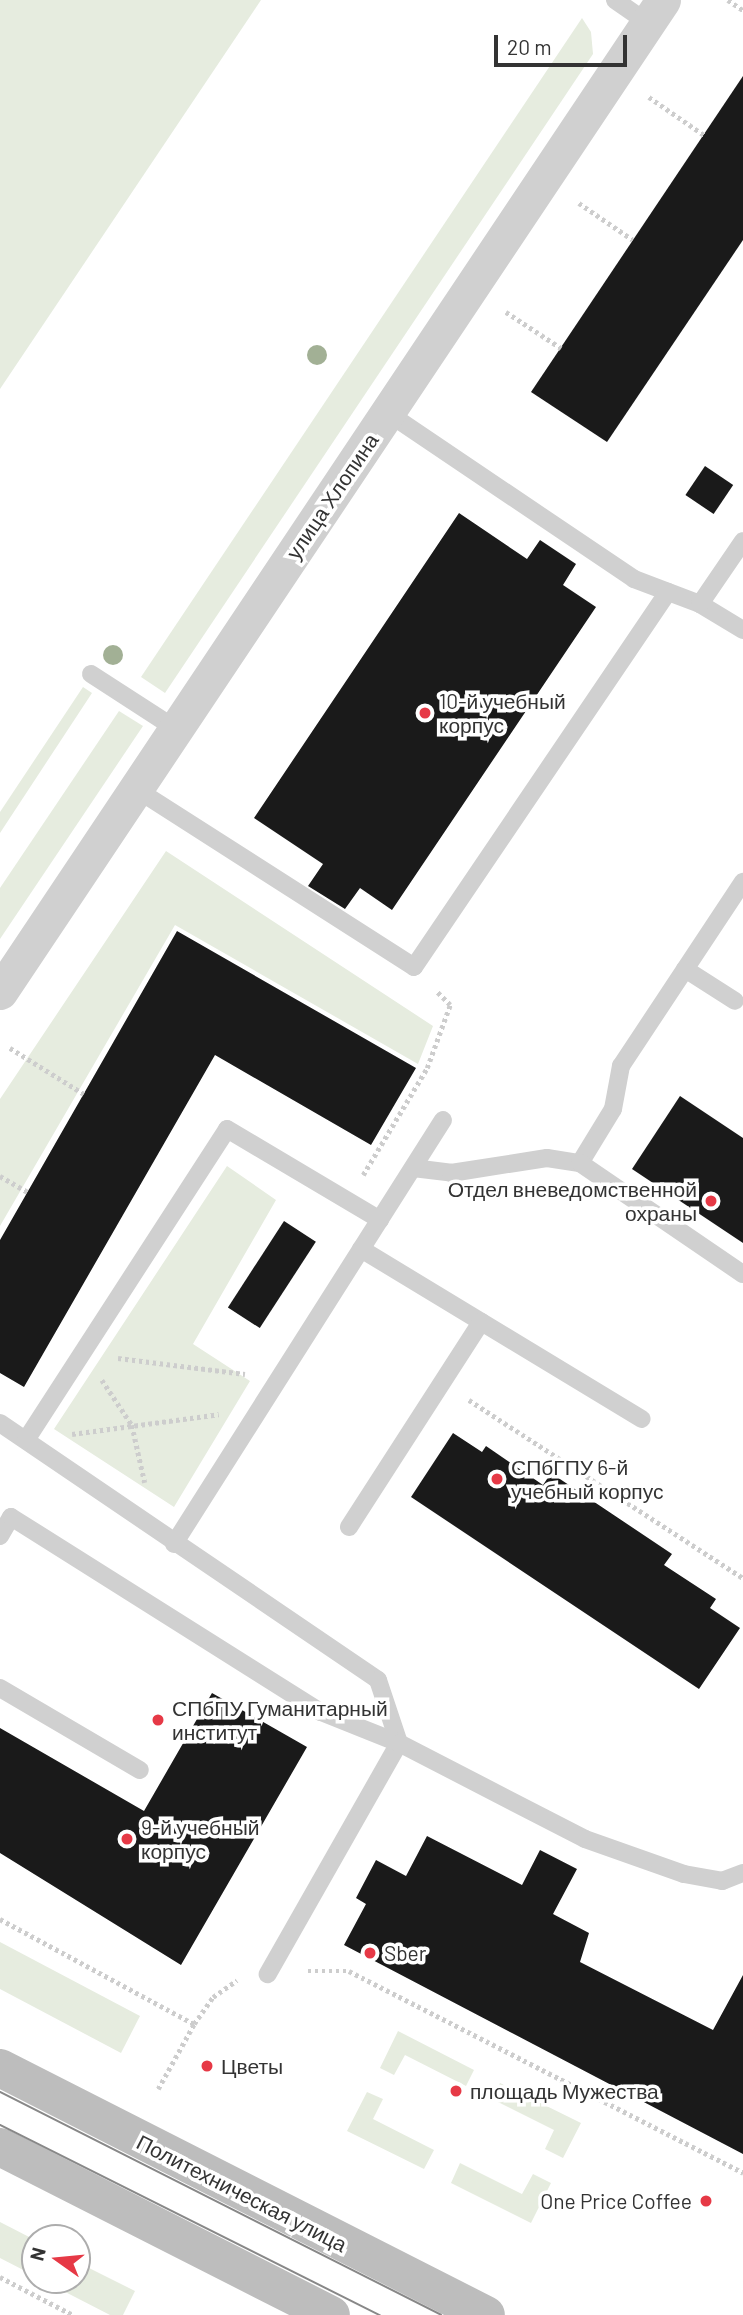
<!DOCTYPE html>
<html>
<head>
<meta charset="utf-8">
<style>
  body { margin:0 }
  #map { position:relative; width:743px; height:2315px; overflow:hidden; background:#fff; font-family:Barlow,sans-serif }
  div>[style] { position:absolute }
  [style*='--x'] { left:calc(var(--x)*1px); top:calc(var(--y)*1px); width:calc(var(--w)*1px); rotate:calc(var(--a)*1deg) }
  .green>* { inset:0; background:#e6ecdf }
  .building>* { inset:0; background:#1a1a1a; transform-origin:0 0 }
  .path>* { height:4.5px; margin-top:-2.25px; transform-origin:0; background:repeating-linear-gradient(90deg,#cdcdcd 0 3.5px,transparent 0 7px) }
  .lane>* { height:18px; margin:-9px; padding:0 9px; transform-origin:9px; border-radius:9px; background:#d0d0d0 }
  .street>* { height:35px; margin:-17.5px; padding:0 17.5px; transform-origin:17.5px; border-radius:17.5px; background:#d0d0d0 }
  .secondary>* { height:38px; margin:-19px; padding:0 19px; transform-origin:19px; border-radius:19px; background:#bdbdbd }
  .tram>* { height:2px; margin:-1px; padding:0 1px; transform-origin:1px; border-radius:1px; background:#888 }
  .trees>* { width:20px; height:20px; margin:-10px; border-radius:50%; background:#a2b095 }
  .dots>* { width:19px; height:19px; translate:-50% -50%; box-sizing:border-box; border:4px solid #fff; border-radius:50% }
  span { translate:-50% -50%; white-space:nowrap; text-align:center; line-height:1.15; -webkit-text-stroke:7px #fff; paint-order:stroke }
  .street-label { font-size:21px; color:#333 }
  .poi-label { font-size:21px; color:#333 }
  .left { translate:0 -50%; text-align:left }
  .right { translate:-100% -50%; text-align:right }
  .north { position:absolute; left:21px; top:2224px; width:70px; height:70px; box-sizing:border-box; background:#fff; border:2px solid #adadad; border-radius:50%; rotate:285deg; font-size:19px; font-weight:700; line-height:28px; text-align:center; color:#333 }
  .north::after { content:''; display:block; margin:auto; width:24px; height:32px; background:#e63946; clip-path:polygon(50% 0,100% 100%,50% 72%,0 100%) }
  .scale { position:absolute; left:494px; top:35px; width:133px; height:32px; box-sizing:border-box; border:4px solid #333; border-top:0; padding-left:9px; font-size:21px; line-height:24px; white-space:nowrap; color:#333; -webkit-text-stroke:5px #fff; paint-order:stroke }
</style>
</head>
<body>
<div id="map">
  <div class="green">
    <div style="clip-path:polygon(0 0,261px 0,0 389px)"></div>
    <div style="clip-path:polygon(582px 18px,591px 32px,593px 54px,165px 693px,141px 677px)"></div>
    <div style="clip-path:polygon(83px 687px,92px 693px,0 833px,0 812px)"></div>
    <div style="clip-path:polygon(119px 711px,143px 726px,0 939px,0 888px)"></div>
    <div style="clip-path:polygon(166px 851px,433px 1026px,418px 1064px,175px 925px,0 1226px,0 1099px)"></div>
    <div style="clip-path:polygon(227px 1166px,276px 1200px,193px 1344px,250px 1381px,174px 1507px,54px 1429px)"></div>
    <div style="clip-path:polygon(0 1942px,140px 2016px,121px 2053px,0 1989px)"></div>
    <div style="clip-path:polygon(398px 2031px,474px 2070px,466px 2086px,405px 2055px,394px 2075px,380px 2068px)"></div>
    <div style="clip-path:polygon(500px 2083px,581px 2123px,563px 2158px,545px 2149px,554px 2130px,492px 2099px)"></div>
    <div style="clip-path:polygon(367px 2092px,383px 2099px,373px 2119px,434px 2150px,424px 2169px,347px 2131px)"></div>
    <div style="clip-path:polygon(460px 2163px,522px 2194px,533px 2174px,551px 2183px,531px 2223px,451px 2183px)"></div>
    <div style="clip-path:polygon(0 2222px,35px 2240px,35px 2276px,0 2258px)"></div>
    <div style="clip-path:polygon(77px 2262px,135px 2291px,123px 2315px,110px 2315px,42px 2280px,77px 2280px)"></div>
  </div>
  <div class="building">
    <div style="clip-path:polygon(743px 76px,743px 240px,607px 442px,531px 392px)"></div>
    <div style="left:705px;top:466px;width:34px;height:35px;rotate:34deg"></div>
    <div style="clip-path:polygon(459px 513px,527px 559px,540px 540px,576px 564px,563px 585px,596px 607px,392px 910px,360px 888px,345px 909px,308px 886px,323px 864px,254px 818px)"></div>
    <div style="clip-path:polygon(177px 931px,416px 1068px,371px 1145px,215px 1055px,24px 1387px,0 1373px,0 1240px)"></div>
    <div style="clip-path:polygon(680px 1096px,743px 1138px,743px 1243px,632px 1169px)"></div>
    <div style="left:284px;top:1221px;width:38px;height:103px;rotate:33deg"></div>
    <div style="clip-path:polygon(453px 1433px,482px 1452px,486px 1446px,543px 1485px,551px 1473px,672px 1554px,664px 1565px,716px 1599px,710px 1608px,740px 1628px,699px 1689px,411px 1497px)"></div>
    <div style="clip-path:polygon(212px 1693px,307px 1747px,181px 1965px,0 1853px,0 1728px,144px 1811px)"></div>
    <div style="clip-path:polygon(427px 1836px,522px 1885px,540px 1850px,577px 1869px,553px 1914px,589px 1933px,580px 1962px,713px 2030px,743px 1975px,743px 2154px,344px 1945px,366px 1904px,356px 1898px,376px 1860px,406px 1876px)"></div>
  </div>
  <div class="path">
    <div style="--x:728;--y:0;--w:18;--a:34"></div>
    <div style="--x:649;--y:97;--w:67;--a:34.6"></div>
    <div style="--x:579;--y:203;--w:65;--a:34.4"></div>
    <div style="--x:506;--y:312;--w:66;--a:33.2"></div>
    <div style="--x:10;--y:1048;--w:87;--a:31.9"></div>
    <div style="--x:363;--y:1175;--w:125;--a:-59.1"></div>
    <div style="--x:427;--y:1068;--w:67;--a:-69.9"></div>
    <div style="--x:450;--y:1005;--w:20;--a:-135"></div>
    <div style="--x:0;--y:1176;--w:32;--a:30"></div>
    <div style="--x:118;--y:1358;--w:128;--a:7.2"></div>
    <div style="--x:102;--y:1380;--w:54;--a:56.3"></div>
    <div style="--x:132;--y:1425;--w:59;--a:77.4"></div>
    <div style="--x:469;--y:1400;--w:327;--a:33"></div>
    <div style="--x:72;--y:1434;--w:148;--a:-7.7"></div>
    <div style="--x:0;--y:1919;--w:221;--a:28.4"></div>
    <div style="--x:194;--y:2024;--w:33;--a:-55"></div>
    <div style="--x:213;--y:1997;--w:29;--a:-35"></div>
    <div style="--x:308;--y:1971;--w:41;--a:0"></div>
    <div style="--x:349;--y:1971;--w:443;--a:27.1"></div>
    <div style="--x:158;--y:2089;--w:74;--a:-61"></div>
    <div style="--x:0;--y:2277;--w:82;--a:27.5"></div>
  </div>
  <div class="lane">
    <div style="--x:615;--y:0;--w:40;--a:34.9"></div>
    <div style="--x:388;--y:413;--w:297;--a:34"></div>
    <div style="--x:634;--y:579;--w:71;--a:20.7"></div>
    <div style="--x:700;--y:604;--w:50;--a:31.2"></div>
    <div style="--x:700;--y:604;--w:76;--a:-55.7"></div>
    <div style="--x:91;--y:674;--w:101;--a:32.9"></div>
    <div style="--x:136;--y:789;--w:330;--a:32.6"></div>
    <div style="--x:414;--y:967;--w:453;--a:-55.9"></div>
    <div style="--x:685;--y:969;--w:59;--a:32.6"></div>
    <div style="--x:580;--y:1163;--w:63;--a:-58.6"></div>
    <div style="--x:613;--y:1109;--w:44;--a:-79.5"></div>
    <div style="--x:621;--y:1066;--w:221;--a:-56.5"></div>
    <div style="--x:413;--y:1168;--w:38;--a:7"></div>
    <div style="--x:451;--y:1173;--w:97;--a:-8.9"></div>
    <div style="--x:547;--y:1158;--w:33;--a:9"></div>
    <div style="--x:580;--y:1163;--w:197;--a:34.3"></div>
    <div style="--x:361;--y:1249;--w:328;--a:31.2"></div>
    <div style="--x:0;--y:1423;--w:457;--a:34.2"></div>
    <div style="--x:378;--y:1680;--w:66;--a:71.6"></div>
    <div style="--x:399;--y:1743;--w:266;--a:119.6"></div>
    <div style="--x:26;--y:1440;--w:370;--a:-57.1"></div>
    <div style="--x:227;--y:1129;--w:178;--a:30.7"></div>
    <div style="--x:349;--y:1527;--w:244;--a:-57.2"></div>
    <div style="--x:0;--y:1536;--w:22;--a:-60"></div>
    <div style="--x:11;--y:1517;--w:366;--a:32.2"></div>
    <div style="--x:321;--y:1712;--w:84;--a:21.7"></div>
    <div style="--x:399;--y:1743;--w:209;--a:27.3"></div>
    <div style="--x:585;--y:1839;--w:105;--a:19.5"></div>
    <div style="--x:684;--y:1874;--w:39;--a:10"></div>
    <div style="--x:722;--y:1881;--w:22;--a:-21"></div>
    <div style="--x:174;--y:1544;--w:502;--a:-57.61"></div>
    <div style="--x:0;--y:1688;--w:162;--a:30.4"></div>
  </div>
  <div class="street">
    <div style="--x:0;--y:992;--w:1193;--a:-56.24"></div>
  </div>
  <div class="secondary">
    <div style="--x:0;--y:2068;--w:545;--a:26.94"></div>
    <div style="--x:0;--y:2147;--w:371;--a:26.9"></div>
  </div>
  <div class="tram">
    <div style="--x:0;--y:2092;--w:494;--a:26.8"></div>
    <div style="--x:0;--y:2125;--w:425;--a:26.6"></div>
  </div>
  <div class="trees">
    <div style="left:317px;top:355px"></div>
    <div style="left:113px;top:655px"></div>
  </div>
  <div class="dots">
    <div style="left:425px;top:713px;background:#e63946"></div>
    <div style="left:711px;top:1201px;background:#e63946"></div>
    <div style="left:497px;top:1479px;background:#e63946"></div>
    <div style="left:158px;top:1720px;background:#e63946"></div>
    <div style="left:127px;top:1839px;background:#e63946"></div>
    <div style="left:370px;top:1953px;background:#e63946"></div>
    <div style="left:207px;top:2066px;background:#e63946"></div>
    <div style="left:456px;top:2091px;background:#e63946"></div>
    <div style="left:706px;top:2201px;background:#e63946"></div>
  </div>
  <div class="street-label">
    <span style="left:332px;top:496px;rotate:-56deg">улица Хлопина</span>
    <span style="left:242px;top:2193px;rotate:27deg">Политехническая улица</span>
  </div>
  <div class="poi-label">
    <span class="left" style="left:439px;top:713px">10-й учебный<br>корпус</span>
    <span class="right" style="left:697px;top:1201px">Отдел вневедомственной<br>охраны</span>
    <span class="left" style="left:511px;top:1479px">СПбГПУ 6-й<br>учебный корпус</span>
    <span class="left" style="left:172px;top:1720px">СПбПУ Гуманитарный<br>институт</span>
    <span class="left" style="left:141px;top:1839px">9-й учебный<br>корпус</span>
    <span class="left" style="left:384px;top:1953px">Sber</span>
    <span class="left" style="left:221px;top:2066px">Цветы</span>
    <span class="left" style="left:470px;top:2091px">площадь Мужества</span>
    <span class="right" style="left:692px;top:2201px">One Price Coffee</span>
  </div>
  <div class="north">N</div>
  <div class="scale">20 m</div>
</div>
</body>
</html>
